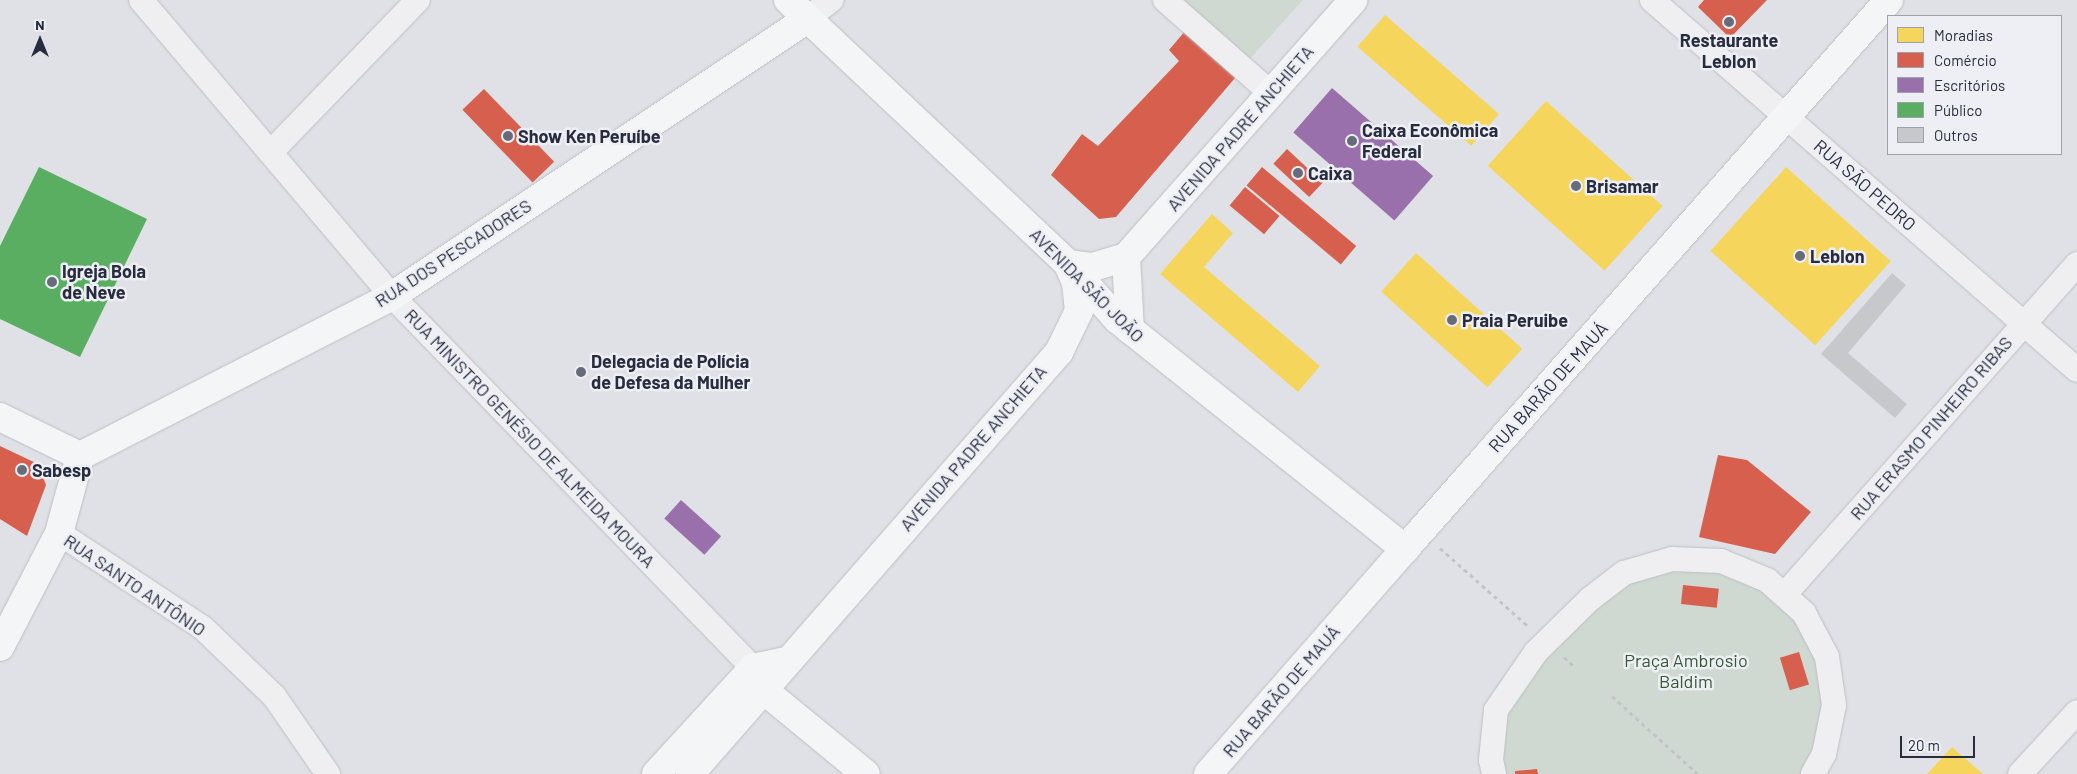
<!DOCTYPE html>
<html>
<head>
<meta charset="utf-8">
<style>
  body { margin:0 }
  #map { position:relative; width:2077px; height:774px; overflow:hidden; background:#e0e1e6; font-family:Barlow,sans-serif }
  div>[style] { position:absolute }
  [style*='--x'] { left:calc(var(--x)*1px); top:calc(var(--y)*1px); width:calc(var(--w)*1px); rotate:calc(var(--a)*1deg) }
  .green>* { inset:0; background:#cfd9d1 }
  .homes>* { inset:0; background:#f6d55c; transform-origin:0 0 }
  .shops>* { inset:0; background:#d6604d; transform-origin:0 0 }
  .offices>* { inset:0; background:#9970ab; transform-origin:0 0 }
  .public>* { inset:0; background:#5aae61 }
  .building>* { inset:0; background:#c6c8cc }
  .path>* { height:3px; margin-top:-1.5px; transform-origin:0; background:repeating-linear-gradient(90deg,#c2c2c8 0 4px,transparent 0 8px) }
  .roads { filter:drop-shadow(0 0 1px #bebfc4) drop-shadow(0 0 1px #bebfc4) }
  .street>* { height:24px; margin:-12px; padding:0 12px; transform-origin:12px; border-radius:12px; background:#efeff2 }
  .secondary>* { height:28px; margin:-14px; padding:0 14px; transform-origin:14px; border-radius:14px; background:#f4f5f6 }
  .primary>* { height:28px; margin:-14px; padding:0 14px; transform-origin:14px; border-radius:14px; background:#f4f5f6 }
  .dots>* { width:14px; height:14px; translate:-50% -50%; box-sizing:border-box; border:2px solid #edeff5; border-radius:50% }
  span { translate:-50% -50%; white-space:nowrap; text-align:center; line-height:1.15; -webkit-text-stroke:5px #edeff5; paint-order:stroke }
  .poi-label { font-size:18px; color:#272c3e; font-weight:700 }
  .left { translate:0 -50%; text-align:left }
  .street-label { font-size:18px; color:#272c3e }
  .park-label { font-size:18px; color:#365a34 }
  .legend { position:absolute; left:1887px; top:15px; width:175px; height:140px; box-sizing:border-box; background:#edeff5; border:1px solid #9ea1ac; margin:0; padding:6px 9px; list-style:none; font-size:15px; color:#272c3e }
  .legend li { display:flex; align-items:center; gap:10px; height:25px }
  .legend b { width:25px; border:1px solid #9ea1ac }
  .north { position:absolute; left:15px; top:15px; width:50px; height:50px; -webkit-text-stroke:4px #edeff5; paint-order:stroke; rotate:0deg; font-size:14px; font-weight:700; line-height:20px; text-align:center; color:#272c3e }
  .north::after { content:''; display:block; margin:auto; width:18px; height:22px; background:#272c3e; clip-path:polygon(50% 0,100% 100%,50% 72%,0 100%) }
  .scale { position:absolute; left:1900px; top:736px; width:75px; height:22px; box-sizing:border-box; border:2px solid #272c3e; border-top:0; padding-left:6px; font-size:15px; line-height:18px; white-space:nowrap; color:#272c3e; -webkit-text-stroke:4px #edeff5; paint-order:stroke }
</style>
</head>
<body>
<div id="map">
  <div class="green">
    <div style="clip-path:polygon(1182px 0,1303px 0,1248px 61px)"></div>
    <div style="clip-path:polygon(1673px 568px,1719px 570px,1763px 588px,1796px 618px,1818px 660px,1825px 705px,1815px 751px,1802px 774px,1504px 774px,1501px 759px,1505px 713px,1544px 659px,1596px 606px,1628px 581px)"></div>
  </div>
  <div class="homes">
    <div style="left:1385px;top:15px;width:151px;height:42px;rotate:41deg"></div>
    <div style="left:1546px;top:101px;width:157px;height:87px;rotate:42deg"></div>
    <div style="left:1786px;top:167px;width:141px;height:113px;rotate:42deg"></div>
    <div style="clip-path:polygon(1212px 214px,1233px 233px,1204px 267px,1320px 366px,1298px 392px,1160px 274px)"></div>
    <div style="left:1416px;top:253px;width:143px;height:52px;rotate:42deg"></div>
    <div style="clip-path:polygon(1952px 747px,1983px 774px,1927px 774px)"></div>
  </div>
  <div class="shops">
    <div style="clip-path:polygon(1704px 0,1767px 0,1730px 38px,1698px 7px)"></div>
    <div style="clip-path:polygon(1191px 24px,1233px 62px,1235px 78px,1116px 217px,1099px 219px,1051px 175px,1082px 134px,1098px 146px,1179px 61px,1169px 50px)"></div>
    <div style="left:484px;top:89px;width:101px;height:30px;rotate:46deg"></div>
    <div style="left:1287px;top:149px;width:49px;height:20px;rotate:43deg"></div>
    <div style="left:1262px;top:167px;width:123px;height:24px;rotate:40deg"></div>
    <div style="left:1245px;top:187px;width:45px;height:24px;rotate:40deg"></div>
    <div style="clip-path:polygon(0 446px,38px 464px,46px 485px,27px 536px,0 519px)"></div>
    <div style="clip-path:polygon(1718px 455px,1747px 460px,1811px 512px,1775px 554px,1699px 537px)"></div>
    <div style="left:1683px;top:585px;width:36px;height:19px;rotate:6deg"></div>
    <div style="left:1799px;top:652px;width:34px;height:20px;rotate:73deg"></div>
    <div style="clip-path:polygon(1537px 769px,1538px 774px,1515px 774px,1515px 771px)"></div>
  </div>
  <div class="offices">
    <div style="left:1332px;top:88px;width:134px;height:59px;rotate:41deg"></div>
    <div style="left:681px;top:500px;width:54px;height:25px;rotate:42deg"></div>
  </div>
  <div class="public">
    <div style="clip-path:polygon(39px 167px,147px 219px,80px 357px,0 319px,0 246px)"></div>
  </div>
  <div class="building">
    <div style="clip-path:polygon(1892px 273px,1906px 285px,1848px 353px,1907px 404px,1895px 418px,1821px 354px)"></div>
  </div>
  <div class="path">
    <div style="--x:1440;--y:548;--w:119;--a:41.6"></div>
    <div style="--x:1564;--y:657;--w:15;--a:42"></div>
    <div style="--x:1612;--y:696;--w:115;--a:42.2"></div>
  </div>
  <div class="roads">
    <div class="street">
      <div style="--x:141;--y:0;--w:388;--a:49.7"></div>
      <div style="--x:392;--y:296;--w:518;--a:45.86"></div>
      <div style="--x:753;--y:668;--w:18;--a:63"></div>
      <div style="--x:1165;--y:0;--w:141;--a:41.3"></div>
      <div style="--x:1652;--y:0;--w:563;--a:41.04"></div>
      <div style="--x:807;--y:19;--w:31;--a:-38"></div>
      <div style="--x:272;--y:151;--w:210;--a:-46"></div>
      <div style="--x:59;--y:533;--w:173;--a:33.4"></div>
      <div style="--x:203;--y:628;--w:98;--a:43.8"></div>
      <div style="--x:274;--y:696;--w:95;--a:55.3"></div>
      <div style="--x:1786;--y:593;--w:439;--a:-48.5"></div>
      <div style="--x:1494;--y:774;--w:14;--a:-102"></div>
      <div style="--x:1491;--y:760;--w:50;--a:-84.3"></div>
      <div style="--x:1496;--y:710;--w:70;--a:-55.4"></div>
      <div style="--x:1536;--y:652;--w:76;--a:-44.5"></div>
      <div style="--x:1590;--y:599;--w:43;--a:-37.4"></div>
      <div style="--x:1624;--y:573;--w:50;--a:-16.3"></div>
      <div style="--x:1672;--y:559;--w:49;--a:2.3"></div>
      <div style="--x:1721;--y:561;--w:50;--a:22.4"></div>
      <div style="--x:1767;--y:580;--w:50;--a:41.7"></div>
      <div style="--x:1804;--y:613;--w:50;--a:62.4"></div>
      <div style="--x:1827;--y:657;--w:49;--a:81.7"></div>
      <div style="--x:1834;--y:705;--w:50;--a:101.5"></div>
      <div style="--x:1824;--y:754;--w:23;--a:119"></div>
      <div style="--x:2020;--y:774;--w:84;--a:-47.4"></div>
    </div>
    <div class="secondary">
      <div style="--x:0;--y:647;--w:128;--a:-62.6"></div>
      <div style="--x:59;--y:533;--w:80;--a:-74.7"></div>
      <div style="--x:766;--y:692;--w:129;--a:39.4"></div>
      <div style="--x:656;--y:774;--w:144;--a:-47.5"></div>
      <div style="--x:753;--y:668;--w:34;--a:-12"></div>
      <div style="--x:690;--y:774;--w:561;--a:-48.83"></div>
      <div style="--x:1059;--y:352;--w:46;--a:-64"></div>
      <div style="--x:1079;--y:311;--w:28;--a:-96"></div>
      <div style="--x:1076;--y:283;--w:21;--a:-113"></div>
      <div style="--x:1208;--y:774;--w:299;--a:-48.8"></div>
    </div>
    <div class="primary">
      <div style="--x:788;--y:0;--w:385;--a:43.3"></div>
      <div style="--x:1068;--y:264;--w:74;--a:48.3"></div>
      <div style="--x:1117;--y:319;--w:369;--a:38.6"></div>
      <div style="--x:1405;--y:549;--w:732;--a:-48.6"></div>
      <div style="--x:1126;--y:257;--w:73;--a:86.9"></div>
      <div style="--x:1068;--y:264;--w:25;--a:7"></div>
      <div style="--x:1093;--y:267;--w:34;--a:-17"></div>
      <div style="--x:1126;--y:257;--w:343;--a:-48.5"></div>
      <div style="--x:0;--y:417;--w:89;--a:26"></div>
      <div style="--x:80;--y:456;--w:351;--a:-27.1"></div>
      <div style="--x:392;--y:296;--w:499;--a:-33.7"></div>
    </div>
  </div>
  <div class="dots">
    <div style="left:1729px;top:22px;background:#686b79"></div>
    <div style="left:508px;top:136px;background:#686b79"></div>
    <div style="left:1352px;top:141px;background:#686b79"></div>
    <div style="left:1298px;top:173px;background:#686b79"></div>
    <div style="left:1576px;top:186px;background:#686b79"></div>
    <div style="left:1800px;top:256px;background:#686b79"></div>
    <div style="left:52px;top:282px;background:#686b79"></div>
    <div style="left:1452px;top:320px;background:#686b79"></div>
    <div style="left:581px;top:372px;background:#686b79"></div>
    <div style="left:22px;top:470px;background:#686b79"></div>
  </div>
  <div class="poi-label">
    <span style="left:1729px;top:51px">Restaurante<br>Leblon</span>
    <span class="left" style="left:1362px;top:141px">Caixa Econômica<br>Federal</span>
    <span class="left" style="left:518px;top:136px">Show Ken Peruíbe</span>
    <span class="left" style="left:1308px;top:173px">Caixa</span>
    <span class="left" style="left:1586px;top:186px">Brisamar</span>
    <span class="left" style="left:1810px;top:256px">Leblon</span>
    <span class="left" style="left:62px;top:282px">Igreja Bola<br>de Neve</span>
    <span class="left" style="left:1462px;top:320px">Praia Peruibe</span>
    <span class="left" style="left:591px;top:372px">Delegacia de Polícia<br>de Defesa da Mulher</span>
    <span class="left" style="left:32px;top:470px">Sabesp</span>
  </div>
  <div class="street-label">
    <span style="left:1240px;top:128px;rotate:-49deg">AVENIDA PADRE ANCHIETA</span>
    <span style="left:1865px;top:185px;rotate:41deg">RUA SÃO PEDRO</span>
    <span style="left:453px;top:253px;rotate:-33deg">RUA DOS PESCADORES</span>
    <span style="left:1087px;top:285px;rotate:45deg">AVENIDA SÃO JOÃO</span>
    <span style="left:1548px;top:387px;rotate:-48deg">RUA BARÃO DE MAUÁ</span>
    <span style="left:1931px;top:428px;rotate:-49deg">RUA ERASMO PINHEIRO RIBAS</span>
    <span style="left:530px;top:438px;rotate:46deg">RUA MINISTRO GENÉSIO DE ALMEIDA MOURA</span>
    <span style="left:973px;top:448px;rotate:-49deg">AVENIDA PADRE ANCHIETA</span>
    <span style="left:135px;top:585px;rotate:34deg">RUA SANTO ANTÔNIO</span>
    <span style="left:1281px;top:691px;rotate:-49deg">RUA BARÃO DE MAUÁ</span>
  </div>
  <div class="park-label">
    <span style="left:1686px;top:671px">Praça Ambrosio<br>Baldim</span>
  </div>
  <ul class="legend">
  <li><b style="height:14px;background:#f6d55c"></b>Moradias</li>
  <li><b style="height:14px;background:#d6604d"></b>Comércio</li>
  <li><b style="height:14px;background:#9970ab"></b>Escritórios</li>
  <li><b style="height:14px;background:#5aae61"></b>Público</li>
  <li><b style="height:14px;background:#c6c8cc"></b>Outros</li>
  </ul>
  <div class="north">N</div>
  <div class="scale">20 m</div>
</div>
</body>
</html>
